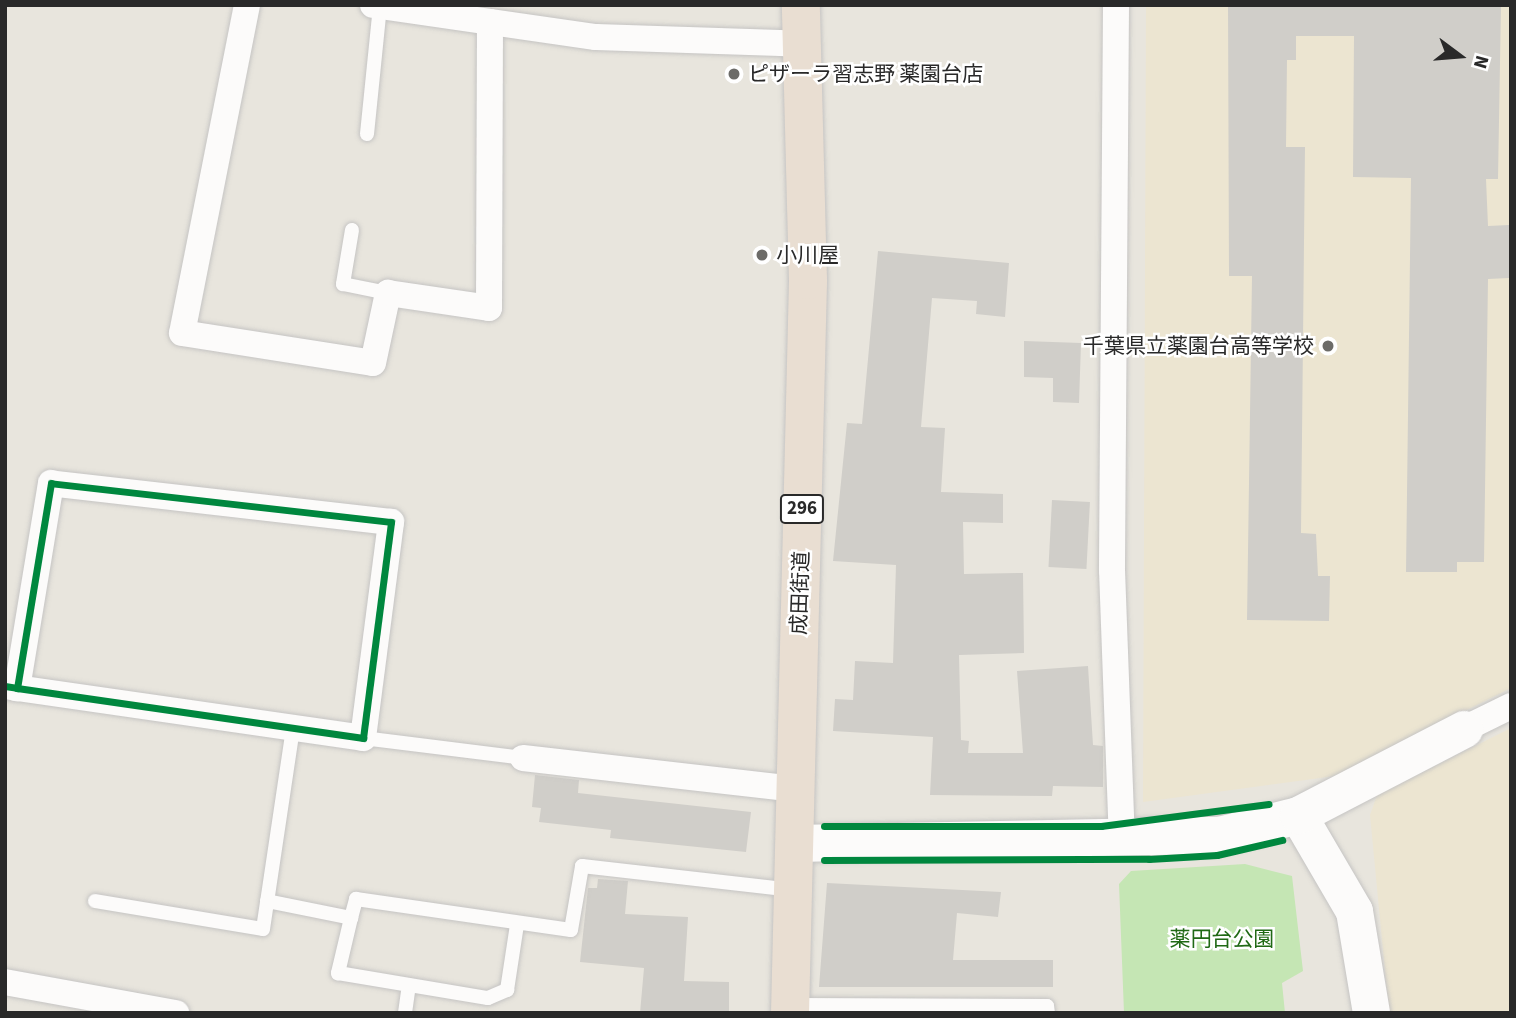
<!DOCTYPE html>
<html>
<head>
<meta charset="utf-8">
<style>
  body { margin:0 }
  #map { position:relative; width:1516px; height:1018px; overflow:hidden; background:#e8e5dd; font-family:"Source Sans 3","Noto Sans JP",sans-serif }
  div>[style] { position:absolute }
  [style*='--x'] { left:calc(var(--x)*1px); top:calc(var(--y)*1px); width:calc(var(--w)*1px); rotate:calc(var(--a)*1deg) }
  .education>* { inset:0; background:#ece5d1 }
  .green>* { inset:0; background:#c5e6b4 }
  .building>* { inset:0; background:#d0cec9; transform-origin:0 0 }
  .roads { filter:drop-shadow(0 0 2px #c5c4c3) drop-shadow(0 0 2px #c5c4c3) }
  .lane>* { height:14px; margin:-7px; padding:0 7px; transform-origin:7px; border-radius:7px; background:#fcfbfa }
  .street>* { height:26px; margin:-13px; padding:0 13px; transform-origin:13px; border-radius:13px; background:#fcfbfa }
  .secondary>* { height:37px; margin:-18.5px; padding:0 18.5px; transform-origin:18.5px; border-radius:18.5px; background:#fcfbfa }
  .highway>* { height:38px; margin:-19px; padding:0 19px; transform-origin:19px; border-radius:19px; background:#e9ded2 }
  .cycleway>* { height:7px; margin:-3.5px; padding:0 3.5px; transform-origin:3.5px; border-radius:3.5px; background:#00873e }
  .dots>* { width:19px; height:19px; translate:-50% -50%; box-sizing:border-box; border:4px solid #fff; border-radius:50% }
  span { translate:-50% -50%; white-space:nowrap; text-align:center; line-height:1.15; -webkit-text-stroke:5px #fff; paint-order:stroke }
  .shield-label span { padding:2px 5px; background:#fff; border:2px solid; border-radius:5px; -webkit-text-stroke-width:0 }
  .shield-label { font-size:19px; color:#292929; font-weight:700 }
  .poi-label { font-size:21px; color:#292929 }
  .left { translate:0 -50%; text-align:left }
  .right { translate:-100% -50%; text-align:right }
  .street-label { font-size:21px; color:#292929 }
  .park-label { font-size:21px; color:#206915 }
  .frame { position:absolute; inset:0; border:7px solid #292929; pointer-events:none }
  .north { position:absolute; left:1425px; top:21px; width:70px; height:70px; -webkit-text-stroke:5px #fff; paint-order:stroke; rotate:106deg; font-size:19px; font-weight:700; line-height:28px; text-align:center; color:#292929 }
  .north::after { content:''; display:block; margin:auto; width:24px; height:32px; background:#292929; clip-path:polygon(50% 0,100% 100%,50% 72%,0 100%) }
</style>
</head>
<body>
<div id="map">
  <div class="education">
    <div style="clip-path:polygon(1146px 5px,1511px 5px,1511px 688px,1335px 776px,1143px 802px)"></div>
    <div style="clip-path:polygon(1511px 728px,1511px 1013px,1389px 1013px,1370px 815px,1377px 795px)"></div>
  </div>
  <div class="green">
    <div style="clip-path:polygon(1245px 864px,1292px 876px,1303px 971px,1282px 983px,1285px 1013px,1124px 1013px,1119px 884px,1131px 871px)"></div>
  </div>
  <div class="building">
    <div style="clip-path:polygon(1228px 5px,1501px 5px,1498px 179px,1486px 179px,1488px 226px,1509px 225px,1509px 278px,1488px 279px,1484px 562px,1457px 562px,1457px 572px,1406px 572px,1411px 178px,1353px 177px,1354px 36px,1296px 36px,1296px 60px,1287px 60px,1286px 147px,1305px 147px,1301px 533px,1316px 534px,1318px 576px,1330px 576px,1329px 621px,1247px 620px,1252px 276px,1229px 276px)"></div>
    <div style="clip-path:polygon(878px 251px,1009px 263px,1005px 317px,976px 314px,977px 301px,932px 298px,921px 427px,945px 428px,941px 492px,1003px 494px,1003px 523px,963px 522px,964px 574px,1023px 573px,1024px 653px,959px 655px,961px 740px,969px 741px,968px 753px,1023px 753px,1017px 671px,1088px 666px,1093px 745px,1103px 746px,1103px 787px,1053px 786px,1052px 796px,930px 795px,933px 737px,833px 731px,835px 699px,853px 700px,855px 661px,893px 663px,896px 565px,833px 561px,847px 423px,862px 424px)"></div>
    <div style="clip-path:polygon(1024px 341px,1081px 343px,1079px 403px,1053px 402px,1053px 378px,1024px 377px)"></div>
    <div style="left:1052px;top:500px;width:38px;height:67px;rotate:3deg"></div>
    <div style="clip-path:polygon(535px 775px,579px 780px,578px 793px,751px 812px,746px 852px,610px 838px,611px 830px,539px 822px,541px 808px,532px 807px)"></div>
    <div style="clip-path:polygon(598px 879px,628px 881px,625px 914px,688px 917px,684px 981px,729px 982px,729px 1011px,640px 1013px,644px 968px,580px 962px,588px 888px,597px 888px)"></div>
    <div style="clip-path:polygon(827px 883px,1001px 892px,998px 917px,957px 913px,953px 960px,1053px 960px,1053px 987px,819px 987px)"></div>
  </div>
  <div class="roads">
    <div class="lane">
      <div style="--x:367;--y:134;--w:129;--a:-84.2"></div>
      <div style="--x:352;--y:230;--w:55;--a:99.5"></div>
      <div style="--x:343;--y:284;--w:46;--a:11.3"></div>
      <div style="--x:363;--y:738;--w:161;--a:7.1"></div>
      <div style="--x:95;--y:901;--w:170;--a:9.5"></div>
      <div style="--x:263;--y:929;--w:202;--a:-81.5"></div>
      <div style="--x:267;--y:901;--w:86;--a:11.4"></div>
      <div style="--x:351;--y:918;--w:20;--a:-75"></div>
      <div style="--x:356;--y:899;--w:217;--a:8.2"></div>
      <div style="--x:571;--y:930;--w:65;--a:-80.2"></div>
      <div style="--x:582;--y:866;--w:212;--a:6.5"></div>
      <div style="--x:351;--y:918;--w:57;--a:103.3"></div>
      <div style="--x:338;--y:973;--w:152;--a:9.5"></div>
      <div style="--x:488;--y:998;--w:21;--a:-23"></div>
      <div style="--x:507;--y:990;--w:66;--a:-81.3"></div>
      <div style="--x:793;--y:1005;--w:254;--a:0.2"></div>
      <div style="--x:1047;--y:1006;--w:7;--a:82"></div>
      <div style="--x:405;--y:1013;--w:28;--a:-82"></div>
    </div>
    <div class="street">
      <div style="--x:247;--y:5;--w:334;--a:101.2"></div>
      <div style="--x:182;--y:333;--w:193;--a:8.9"></div>
      <div style="--x:373;--y:363;--w:72;--a:-77.9"></div>
      <div style="--x:388;--y:293;--w:102;--a:8.4"></div>
      <div style="--x:489;--y:308;--w:286;--a:-89.8"></div>
      <div style="--x:373;--y:5;--w:225;--a:8.2"></div>
      <div style="--x:596;--y:37;--w:207;--a:1.9"></div>
      <div style="--x:1116;--y:5;--w:565;--a:90.41"></div>
      <div style="--x:1112;--y:570;--w:271;--a:87.9"></div>
      <div style="--x:5;--y:686;--w:12;--a:9"></div>
      <div style="--x:17;--y:688;--w:350;--a:8.2"></div>
      <div style="--x:363;--y:738;--w:218;--a:-82.6"></div>
      <div style="--x:391;--y:522;--w:342;--a:-173.5"></div>
      <div style="--x:51;--y:483;--w:208;--a:99.4"></div>
      <div style="--x:1464;--y:729;--w:52;--a:-26.1"></div>
      <div style="--x:523;--y:758;--w:273;--a:6.5"></div>
      <div style="--x:5;--y:982;--w:174;--a:10.3"></div>
    </div>
    <div class="secondary">
      <div style="--x:1298;--y:815;--w:111;--a:59.7"></div>
      <div style="--x:1354;--y:911;--w:103;--a:80.5"></div>
      <div style="--x:794;--y:843;--w:425;--a:-1.1"></div>
      <div style="--x:1219;--y:835;--w:81;--a:-14.2"></div>
      <div style="--x:1298;--y:815;--w:187;--a:-27.4"></div>
    </div>
    <div class="highway">
      <div style="--x:790;--y:1013;--w:733;--a:-88.59"></div>
      <div style="--x:808;--y:280;--w:275;--a:-91.5"></div>
    </div>
  </div>
  <div class="cycleway">
    <div style="--x:5;--y:686;--w:12;--a:9"></div>
    <div style="--x:17;--y:688;--w:350;--a:8.2"></div>
    <div style="--x:363;--y:738;--w:218;--a:-82.6"></div>
    <div style="--x:391;--y:522;--w:342;--a:-173.5"></div>
    <div style="--x:51;--y:483;--w:208;--a:99.4"></div>
    <div style="--x:824;--y:826;--w:277;--a:0"></div>
    <div style="--x:1101;--y:826;--w:169;--a:-7.5"></div>
    <div style="--x:824;--y:860;--w:325;--a:-0.2"></div>
    <div style="--x:1149;--y:859;--w:68;--a:-3.4"></div>
    <div style="--x:1217;--y:855;--w:67;--a:-13"></div>
  </div>
  <div class="dots">
    <div style="left:734px;top:74px;background:#6c6b68"></div>
    <div style="left:762px;top:255px;background:#6c6b68"></div>
    <div style="left:1328px;top:346px;background:#6c6b68"></div>
  </div>
  <div class="shield-label">
    <span style="left:802px;top:509px">296</span>
  </div>
  <div class="poi-label">
    <span class="left" style="left:748px;top:74px">ピザーラ習志野 薬園台店</span>
    <span class="left" style="left:776px;top:255px">小川屋</span>
    <span class="right" style="left:1314px;top:346px">千葉県立薬園台高等学校</span>
  </div>
  <div class="street-label">
    <span style="left:800px;top:593px;rotate:-88deg">成田街道</span>
  </div>
  <div class="park-label">
    <span style="left:1222px;top:939px">薬円台公園</span>
  </div>
  <div class="frame"></div>
  <div class="north">N</div>
</div>
</body>
</html>
